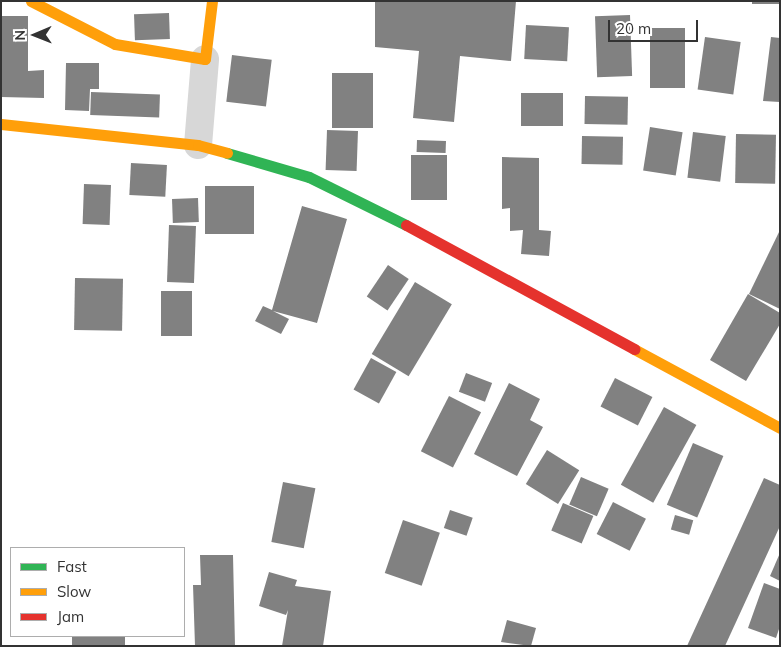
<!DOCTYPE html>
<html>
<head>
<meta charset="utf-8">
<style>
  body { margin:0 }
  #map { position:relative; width:781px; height:647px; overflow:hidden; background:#fff; font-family:Mulish,sans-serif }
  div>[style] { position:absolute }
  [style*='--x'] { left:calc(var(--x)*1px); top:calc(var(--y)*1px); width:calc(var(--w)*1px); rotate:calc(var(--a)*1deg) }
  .building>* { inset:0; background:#818181; transform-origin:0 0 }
  .street>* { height:28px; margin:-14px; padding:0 14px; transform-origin:14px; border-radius:14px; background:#d7d7d7 }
  .fast>* { height:11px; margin:-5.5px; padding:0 5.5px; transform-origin:5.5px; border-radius:5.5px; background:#30b455 }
  .slow>* { height:11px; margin:-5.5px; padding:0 5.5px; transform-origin:5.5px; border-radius:5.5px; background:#ff9f0a }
  .jam>* { height:11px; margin:-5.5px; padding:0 5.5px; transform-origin:5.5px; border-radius:5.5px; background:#e5322d }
  span { translate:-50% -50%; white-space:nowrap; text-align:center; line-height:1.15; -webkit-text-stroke:5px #fff; paint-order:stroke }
  .frame { position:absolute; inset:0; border:2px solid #333; pointer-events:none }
  .legend { position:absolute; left:10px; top:547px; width:175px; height:90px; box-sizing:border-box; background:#fff; border:1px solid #adadad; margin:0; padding:6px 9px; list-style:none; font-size:15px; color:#333 }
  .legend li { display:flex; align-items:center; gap:10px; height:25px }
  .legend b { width:25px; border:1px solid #adadad }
  .north { position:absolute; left:10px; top:10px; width:50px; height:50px; -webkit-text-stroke:4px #fff; paint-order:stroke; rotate:269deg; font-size:14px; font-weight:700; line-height:20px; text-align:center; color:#333 }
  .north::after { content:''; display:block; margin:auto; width:18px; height:22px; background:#333; clip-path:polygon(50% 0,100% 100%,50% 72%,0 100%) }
  .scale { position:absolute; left:608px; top:20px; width:90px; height:22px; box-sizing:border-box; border:2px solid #333; border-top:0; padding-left:6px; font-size:15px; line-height:18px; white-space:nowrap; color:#333; -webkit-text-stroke:4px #fff; paint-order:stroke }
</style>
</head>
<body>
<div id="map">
  <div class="building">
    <div style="clip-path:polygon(375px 1px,516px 1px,511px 61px,460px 56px,454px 122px,413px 118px,419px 51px,375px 47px)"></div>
    <div style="left:752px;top:1px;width:28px;height:3px"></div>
    <div style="left:169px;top:13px;width:26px;height:35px;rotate:88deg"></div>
    <div style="left:630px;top:15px;width:61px;height:35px;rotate:88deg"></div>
    <div style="clip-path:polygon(1px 16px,28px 16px,28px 71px,44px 70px,44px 98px,1px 97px)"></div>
    <div style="left:526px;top:25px;width:43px;height:34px;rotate:3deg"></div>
    <div style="left:650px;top:28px;width:35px;height:60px"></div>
    <div style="left:705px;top:37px;width:36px;height:53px;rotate:8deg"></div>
    <div style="clip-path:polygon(771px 37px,780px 38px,780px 102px,763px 101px)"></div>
    <div style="left:232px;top:55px;width:40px;height:47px;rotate:7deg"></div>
    <div style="clip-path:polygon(66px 63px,99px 63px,99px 89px,90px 89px,89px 111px,65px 110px)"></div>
    <div style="left:332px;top:73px;width:41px;height:55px"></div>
    <div style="left:91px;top:92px;width:69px;height:23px;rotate:2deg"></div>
    <div style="left:521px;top:93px;width:42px;height:33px"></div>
    <div style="left:585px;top:96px;width:43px;height:28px;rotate:1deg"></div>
    <div style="left:650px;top:127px;width:33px;height:44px;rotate:9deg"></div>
    <div style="left:327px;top:130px;width:31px;height:40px;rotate:2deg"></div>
    <div style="left:693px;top:132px;width:33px;height:46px;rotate:7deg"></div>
    <div style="left:736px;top:134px;width:40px;height:49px;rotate:1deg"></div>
    <div style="left:582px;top:136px;width:41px;height:28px;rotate:1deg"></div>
    <div style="left:417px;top:140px;width:29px;height:12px;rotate:2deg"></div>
    <div style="left:411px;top:155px;width:36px;height:45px"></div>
    <div style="clip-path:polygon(502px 157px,539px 158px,539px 230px,551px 231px,549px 256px,521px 254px,523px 230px,510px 231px,510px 208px,502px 209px)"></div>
    <div style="left:131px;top:163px;width:36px;height:32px;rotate:3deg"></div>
    <div style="left:84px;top:184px;width:27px;height:40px;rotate:2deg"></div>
    <div style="left:205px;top:186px;width:49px;height:48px"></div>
    <div style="left:198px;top:198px;width:24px;height:26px;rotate:88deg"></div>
    <div style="clip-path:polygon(302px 206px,347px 219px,317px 323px,273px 311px,289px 319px,281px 334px,255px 321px,263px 306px,272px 310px)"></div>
    <div style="left:169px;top:225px;width:27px;height:57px;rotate:2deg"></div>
    <div style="clip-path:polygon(780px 230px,780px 309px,749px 294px)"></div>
    <div style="left:388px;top:265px;width:25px;height:38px;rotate:34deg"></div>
    <div style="left:75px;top:278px;width:48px;height:52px;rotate:1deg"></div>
    <div style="left:415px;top:282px;width:43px;height:84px;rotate:31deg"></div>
    <div style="left:161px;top:291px;width:31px;height:45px"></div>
    <div style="clip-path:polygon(748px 294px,780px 313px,780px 324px,746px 381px,710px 360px)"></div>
    <div style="left:371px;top:358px;width:29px;height:36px;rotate:29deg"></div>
    <div style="left:466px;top:373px;width:28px;height:20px;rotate:21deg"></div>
    <div style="left:615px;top:378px;width:42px;height:32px;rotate:27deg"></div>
    <div style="clip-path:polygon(509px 383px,540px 399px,530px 420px,543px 427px,517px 476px,474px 454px)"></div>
    <div style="left:449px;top:396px;width:36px;height:62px;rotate:27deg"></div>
    <div style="left:664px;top:407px;width:37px;height:89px;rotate:29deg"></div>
    <div style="left:693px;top:443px;width:33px;height:67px;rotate:23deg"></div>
    <div style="left:547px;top:450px;width:38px;height:40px;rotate:32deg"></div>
    <div style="left:581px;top:477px;width:30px;height:30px;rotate:23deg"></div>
    <div style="clip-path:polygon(764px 478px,780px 485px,780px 526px,725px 646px,687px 646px)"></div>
    <div style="left:283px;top:482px;width:33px;height:61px;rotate:11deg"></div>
    <div style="left:613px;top:502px;width:37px;height:36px;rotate:27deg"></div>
    <div style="left:563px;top:503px;width:33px;height:30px;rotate:23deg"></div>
    <div style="left:450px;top:510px;width:24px;height:19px;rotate:19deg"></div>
    <div style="left:675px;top:515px;width:19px;height:15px;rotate:16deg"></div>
    <div style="left:403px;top:520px;width:39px;height:56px;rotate:19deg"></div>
    <div style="clip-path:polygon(780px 553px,780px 581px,770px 576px)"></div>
    <div style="clip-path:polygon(200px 555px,233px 555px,235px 646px,195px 646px,193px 585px,201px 585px)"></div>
    <div style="clip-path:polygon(269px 572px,297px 580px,295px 586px,331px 591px,323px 646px,282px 646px,288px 610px,286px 615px,259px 606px)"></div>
    <div style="clip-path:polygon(764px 583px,780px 589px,780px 626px,776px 638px,748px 628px)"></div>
    <div style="clip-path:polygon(507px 620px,536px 628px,531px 646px,501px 642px)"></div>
    <div style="left:72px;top:636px;width:53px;height:10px"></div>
  </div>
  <div class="street">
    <div style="--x:198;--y:145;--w:86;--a:-85.3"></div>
  </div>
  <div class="fast">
    <div style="--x:227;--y:153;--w:85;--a:16.3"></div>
    <div style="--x:309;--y:177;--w:108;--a:26.3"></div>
  </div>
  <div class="slow">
    <div style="--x:31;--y:1;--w:94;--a:27.1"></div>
    <div style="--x:115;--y:44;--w:91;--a:9.5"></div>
    <div style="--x:205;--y:59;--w:58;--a:-83.1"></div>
    <div style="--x:1;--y:124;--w:198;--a:6.1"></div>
    <div style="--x:198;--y:145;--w:30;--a:15"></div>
    <div style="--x:634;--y:349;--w:166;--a:28.4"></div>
  </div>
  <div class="jam">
    <div style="--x:406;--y:225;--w:260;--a:28.5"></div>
  </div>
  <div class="frame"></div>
  <ul class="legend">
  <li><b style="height:6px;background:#30b455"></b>Fast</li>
  <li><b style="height:6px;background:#ff9f0a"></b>Slow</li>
  <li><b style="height:6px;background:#e5322d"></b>Jam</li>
  </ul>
  <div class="north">N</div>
  <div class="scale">20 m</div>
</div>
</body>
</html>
